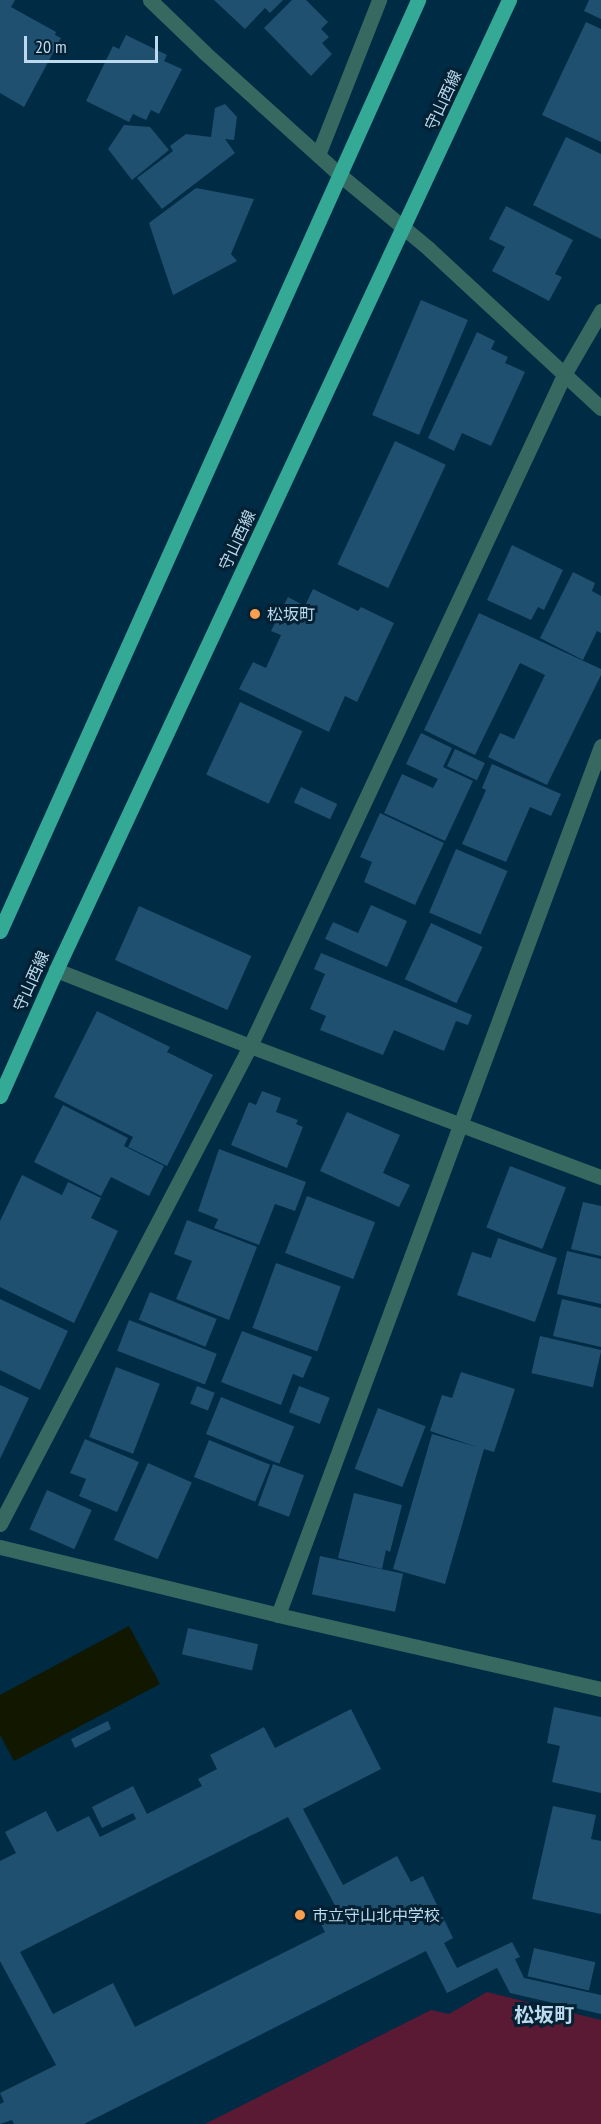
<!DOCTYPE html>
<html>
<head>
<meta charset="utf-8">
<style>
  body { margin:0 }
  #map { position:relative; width:601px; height:2124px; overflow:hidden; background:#002b45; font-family:"PT Sans Narrow","Noto Sans JP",sans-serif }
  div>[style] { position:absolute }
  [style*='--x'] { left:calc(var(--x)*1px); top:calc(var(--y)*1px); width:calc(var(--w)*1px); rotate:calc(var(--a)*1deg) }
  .green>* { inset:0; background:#5b1a33 }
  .water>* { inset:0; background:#121800 }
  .building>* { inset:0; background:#1f5070; transform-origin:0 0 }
  .minor>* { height:15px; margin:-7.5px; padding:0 7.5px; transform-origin:7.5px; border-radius:7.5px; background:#376960 }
  .major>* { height:15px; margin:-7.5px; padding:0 7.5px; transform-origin:7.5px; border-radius:7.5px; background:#33a996 }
  .dots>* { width:16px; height:16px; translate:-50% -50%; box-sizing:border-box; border:3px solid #042133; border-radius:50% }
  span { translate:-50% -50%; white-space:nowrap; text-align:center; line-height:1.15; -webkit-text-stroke:6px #042133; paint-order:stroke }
  .street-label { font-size:16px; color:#bdd9ed }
  .poi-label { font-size:16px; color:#bdd9ed }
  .left { translate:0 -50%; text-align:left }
  .quarter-label { font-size:20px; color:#bdd9ed; font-weight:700 }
  .scale { position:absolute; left:24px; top:36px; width:134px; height:27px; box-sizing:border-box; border:3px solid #bdd9ed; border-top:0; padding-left:8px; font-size:18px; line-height:21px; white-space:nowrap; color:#bdd9ed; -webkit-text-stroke:4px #042133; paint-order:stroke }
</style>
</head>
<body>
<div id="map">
  <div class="green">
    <div style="clip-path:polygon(487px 1992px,601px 2020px,601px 2124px,205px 2124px,431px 2010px,449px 2014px)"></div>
  </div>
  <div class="water">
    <div style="clip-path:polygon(129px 1626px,160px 1684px,14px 1761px,0 1735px,0 1695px)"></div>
  </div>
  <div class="building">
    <div style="clip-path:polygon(0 0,15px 0,11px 7px,56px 32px,55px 35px,61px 38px,24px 107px,0 93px)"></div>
    <div style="clip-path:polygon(214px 0,283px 0,270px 13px,265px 8px,245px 29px)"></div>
    <div style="clip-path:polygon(292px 0,306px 0,328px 22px,321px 29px,329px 37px,322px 43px,332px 54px,311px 76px,264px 28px)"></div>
    <div style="clip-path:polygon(589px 0,601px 0,601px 19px,584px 11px)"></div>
    <div style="clip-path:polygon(586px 22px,601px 29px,601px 142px,542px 115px)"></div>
    <div style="clip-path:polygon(126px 35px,167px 55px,164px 61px,182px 69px,159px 114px,151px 110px,146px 120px,133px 114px,129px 122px,86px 101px,113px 46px,119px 49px)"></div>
    <div style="clip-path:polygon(225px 104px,237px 117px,234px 140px,225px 139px,235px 153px,162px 209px,137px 178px,173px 151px,170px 146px,186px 134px,211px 137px,215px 108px)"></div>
    <div style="clip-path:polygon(124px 125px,150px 127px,169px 150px,132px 180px,108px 149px)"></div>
    <div style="clip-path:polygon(566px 137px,601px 154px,601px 239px,533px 205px)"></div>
    <div style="clip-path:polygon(196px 188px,254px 199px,231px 254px,237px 261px,173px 295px,149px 223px)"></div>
    <div style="clip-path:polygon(506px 206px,573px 240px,555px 274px,562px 277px,549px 301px,492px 271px,505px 247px,489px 239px)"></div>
    <div style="left:421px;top:300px;width:51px;height:125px;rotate:23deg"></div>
    <div style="clip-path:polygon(477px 332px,495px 341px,491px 349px,508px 357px,505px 363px,525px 372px,491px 446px,462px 433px,454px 451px,428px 438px)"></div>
    <div style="left:395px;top:441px;width:56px;height:136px;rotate:25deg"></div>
    <div style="clip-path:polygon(512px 545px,563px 570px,544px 610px,538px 607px,531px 620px,487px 600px)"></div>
    <div style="clip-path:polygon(573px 572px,595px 583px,592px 591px,601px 596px,601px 633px,597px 631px,583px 660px,540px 638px)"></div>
    <div style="clip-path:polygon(313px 589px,358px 611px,361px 607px,394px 623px,357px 702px,345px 696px,329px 732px,239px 689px,253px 662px,266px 668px,281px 635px,271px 631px,288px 597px,305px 606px)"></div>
    <div style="clip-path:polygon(479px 613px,601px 669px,601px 675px,547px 785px,488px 757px,500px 733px,514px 739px,545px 675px,520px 663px,475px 755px,424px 730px)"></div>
    <div style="left:240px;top:702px;width:69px;height:80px;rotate:25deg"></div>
    <div style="clip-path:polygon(421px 733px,452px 748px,443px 767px,473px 781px,445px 841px,384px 813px,402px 774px,433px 788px,438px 779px,406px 764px)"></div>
    <div style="left:455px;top:749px;width:33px;height:19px;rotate:25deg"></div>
    <div style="clip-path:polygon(492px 764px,561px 794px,551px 816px,530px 807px,506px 862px,462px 844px,486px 790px,482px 788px)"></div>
    <div style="left:301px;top:787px;width:40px;height:17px;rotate:25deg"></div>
    <div style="clip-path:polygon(380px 813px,444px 843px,415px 905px,364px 882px,372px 862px,360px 857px)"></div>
    <div style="left:456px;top:849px;width:56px;height:69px;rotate:23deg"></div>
    <div style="clip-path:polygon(371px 905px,407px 921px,387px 967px,325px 939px,333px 922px,358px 933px)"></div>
    <div style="left:139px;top:906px;width:123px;height:59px;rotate:24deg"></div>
    <div style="left:431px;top:923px;width:57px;height:62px;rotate:25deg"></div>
    <div style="clip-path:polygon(321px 953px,472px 1015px,468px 1025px,456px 1021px,444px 1051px,394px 1030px,383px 1055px,320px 1030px,326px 1016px,310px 1009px,325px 974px,314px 969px)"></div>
    <div style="clip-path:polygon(97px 1011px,170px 1047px,167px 1052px,213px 1075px,167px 1166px,128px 1147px,133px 1137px,54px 1097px)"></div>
    <div style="clip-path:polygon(262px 1091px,281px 1098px,276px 1112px,298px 1120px,296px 1124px,303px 1127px,287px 1168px,231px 1145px,249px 1102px,256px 1105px)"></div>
    <div style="clip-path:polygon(63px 1105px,128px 1138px,124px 1146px,164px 1166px,149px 1196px,111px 1177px,101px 1196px,34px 1162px)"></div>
    <div style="clip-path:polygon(347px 1112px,400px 1135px,383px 1173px,410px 1185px,399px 1207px,320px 1171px)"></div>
    <div style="clip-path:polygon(219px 1149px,306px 1182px,295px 1211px,275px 1204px,259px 1245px,214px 1228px,218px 1219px,198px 1211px)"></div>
    <div style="left:510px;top:1166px;width:60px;height:66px;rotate:21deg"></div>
    <div style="clip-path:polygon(22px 1175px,62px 1195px,68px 1182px,101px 1198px,91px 1218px,118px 1231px,74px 1323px,0 1287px,0 1221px)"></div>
    <div style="left:307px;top:1196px;width:73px;height:61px;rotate:21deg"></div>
    <div style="clip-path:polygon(583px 1202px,601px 1206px,601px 1256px,571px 1249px)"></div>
    <div style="clip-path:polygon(187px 1220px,257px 1247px,229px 1320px,176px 1299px,192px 1261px,174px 1254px)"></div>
    <div style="clip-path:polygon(498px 1238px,557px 1258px,535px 1322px,457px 1295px,472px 1252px,491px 1258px)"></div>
    <div style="clip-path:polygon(567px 1251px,601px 1259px,601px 1304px,557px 1294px)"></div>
    <div style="left:276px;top:1263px;width:69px;height:69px;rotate:20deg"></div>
    <div style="left:150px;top:1292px;width:72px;height:30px;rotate:22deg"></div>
    <div style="clip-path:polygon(0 1299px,68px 1331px,40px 1390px,0 1370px)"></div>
    <div style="clip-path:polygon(562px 1299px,601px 1308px,601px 1347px,553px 1336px)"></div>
    <div style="left:129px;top:1320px;width:94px;height:33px;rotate:21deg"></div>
    <div style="clip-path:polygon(242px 1331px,312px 1357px,303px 1378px,293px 1374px,281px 1405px,221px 1382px)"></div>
    <div style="left:540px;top:1336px;width:63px;height:38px;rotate:13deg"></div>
    <div style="left:116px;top:1367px;width:47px;height:75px;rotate:21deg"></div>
    <div style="clip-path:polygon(461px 1372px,515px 1389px,494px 1452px,484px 1449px,445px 1584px,393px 1569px,432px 1434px,477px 1447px,430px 1431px,442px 1395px,452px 1398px)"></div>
    <div style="clip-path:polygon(0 1385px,29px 1398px,0 1459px)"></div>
    <div style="left:197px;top:1386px;width:19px;height:19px;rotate:21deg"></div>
    <div style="left:299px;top:1386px;width:33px;height:28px;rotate:21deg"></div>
    <div style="left:221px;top:1397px;width:79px;height:40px;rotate:22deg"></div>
    <div style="left:378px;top:1408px;width:51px;height:65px;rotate:21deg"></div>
    <div style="clip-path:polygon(85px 1439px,139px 1462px,117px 1512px,79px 1496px,86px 1479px,70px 1473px)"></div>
    <div style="left:209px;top:1440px;width:66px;height:40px;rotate:22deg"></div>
    <div style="left:148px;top:1463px;width:48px;height:84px;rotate:24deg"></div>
    <div style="left:273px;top:1464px;width:33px;height:44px;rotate:20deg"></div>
    <div style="left:47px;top:1490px;width:49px;height:43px;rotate:24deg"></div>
    <div style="clip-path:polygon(354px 1493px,402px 1505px,390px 1552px,386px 1550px,382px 1569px,338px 1558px)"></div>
    <div style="left:320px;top:1556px;width:85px;height:39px;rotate:12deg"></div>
    <div style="left:188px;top:1628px;width:72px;height:27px;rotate:13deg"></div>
    <div style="clip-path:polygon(554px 1707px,601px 1717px,601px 1793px,552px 1782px,560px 1746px,547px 1743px)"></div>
    <div style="clip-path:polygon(evenodd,351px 1709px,381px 1769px,303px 1809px,343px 1885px,397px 1856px,411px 1882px,423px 1876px,453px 1938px,444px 1943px,457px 1968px,512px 1942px,520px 1957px,515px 1959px,524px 1978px,601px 1995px,601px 2014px,510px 1993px,497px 1968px,447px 1993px,426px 1951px,84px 2124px,14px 2124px,12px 2120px,0 2124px,0 2104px,4px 2102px,0 2093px,56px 2065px,0 1961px,0 1861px,16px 1853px,5px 1832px,46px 1811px,57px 1832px,89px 1816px,100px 1837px,136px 1819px,133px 1813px,102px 1828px,92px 1807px,133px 1786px,147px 1814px,202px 1786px,198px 1779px,217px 1769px,210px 1755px,264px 1727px,275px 1748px,351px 1709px,288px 1817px,339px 1913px,320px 1922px,325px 1932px,135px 2027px,113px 1983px,53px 2014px,20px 1952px,288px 1817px)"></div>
    <div style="clip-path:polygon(108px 1721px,111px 1729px,75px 1748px,71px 1739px)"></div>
    <div style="clip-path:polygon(553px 1806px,596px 1815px,591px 1839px,601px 1841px,601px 1914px,532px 1899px)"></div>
    <div style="left:534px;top:1948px;width:63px;height:29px;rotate:13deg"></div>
  </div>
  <div class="minor">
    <div style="--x:150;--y:0;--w:76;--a:43.9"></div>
    <div style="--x:205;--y:53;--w:182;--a:42.1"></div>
    <div style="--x:340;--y:175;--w:116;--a:39.7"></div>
    <div style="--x:429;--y:249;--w:234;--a:42.8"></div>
    <div style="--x:318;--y:155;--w:167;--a:-68.5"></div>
    <div style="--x:56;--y:970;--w:208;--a:21.4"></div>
    <div style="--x:250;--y:1046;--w:375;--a:20.5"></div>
    <div style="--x:0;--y:1524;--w:539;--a:-62.39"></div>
    <div style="--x:250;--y:1046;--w:743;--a:-64.92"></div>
    <div style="--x:565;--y:373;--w:72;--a:-59.9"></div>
    <div style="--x:0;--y:1547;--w:286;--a:13.7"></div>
    <div style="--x:278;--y:1615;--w:331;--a:12.9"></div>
    <div style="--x:278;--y:1615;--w:927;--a:-69.61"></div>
  </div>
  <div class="major">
    <div style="--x:0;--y:931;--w:1021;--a:-65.82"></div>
    <div style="--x:0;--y:1096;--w:138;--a:-66"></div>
    <div style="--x:56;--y:970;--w:1071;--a:-64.97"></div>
  </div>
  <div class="dots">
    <div style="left:255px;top:614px;background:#f99f4d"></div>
    <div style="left:300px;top:1915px;background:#f99f4d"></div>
  </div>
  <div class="street-label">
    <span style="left:443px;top:100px;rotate:-65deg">守山西線</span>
    <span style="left:237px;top:540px;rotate:-65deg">守山西線</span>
    <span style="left:31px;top:981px;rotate:-66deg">守山西線</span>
  </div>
  <div class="poi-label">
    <span class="left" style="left:267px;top:614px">松坂町</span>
    <span class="left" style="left:312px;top:1915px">市立守山北中学校</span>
  </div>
  <div class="quarter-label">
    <span style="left:544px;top:2015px">松坂町</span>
  </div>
  <div class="scale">20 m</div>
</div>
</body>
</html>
